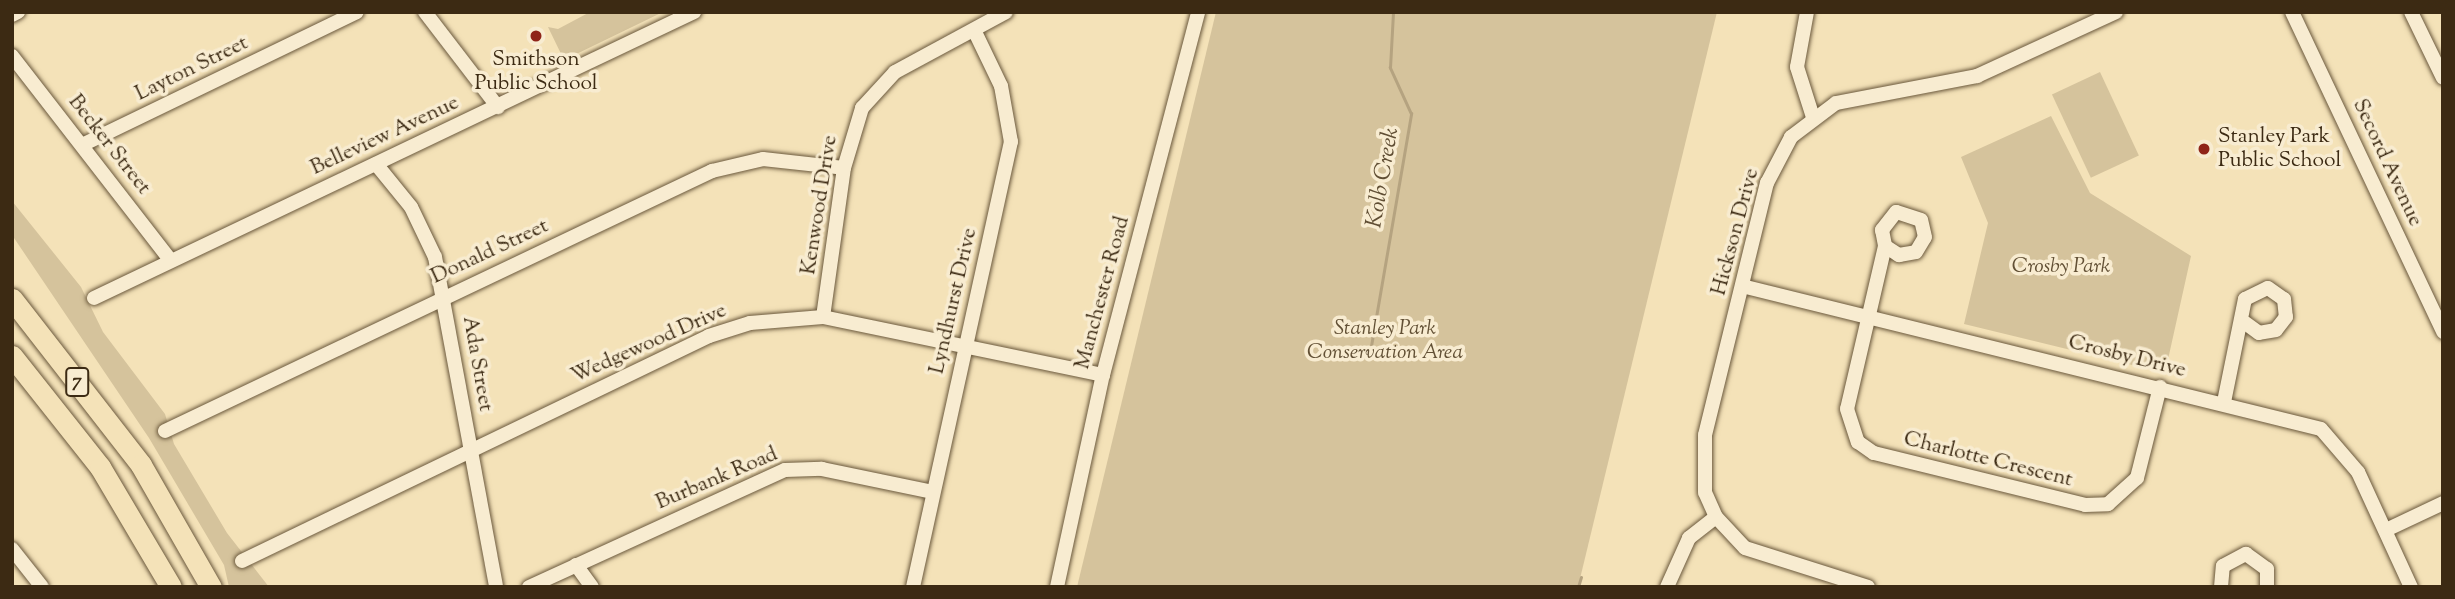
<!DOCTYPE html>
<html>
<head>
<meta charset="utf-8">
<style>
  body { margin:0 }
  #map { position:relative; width:2455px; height:599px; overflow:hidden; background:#f4e2b8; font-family:"Sorts Mill Goudy",serif }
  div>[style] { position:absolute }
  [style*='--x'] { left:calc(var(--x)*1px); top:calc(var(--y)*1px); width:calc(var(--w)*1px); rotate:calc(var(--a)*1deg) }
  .green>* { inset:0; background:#d5c39c; transform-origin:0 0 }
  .stream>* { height:2.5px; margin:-1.25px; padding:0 1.25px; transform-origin:1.25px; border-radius:1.25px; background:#b5a380 }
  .roads { filter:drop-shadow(0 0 2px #6a583c) drop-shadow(0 0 2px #6a583c) }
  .minor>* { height:14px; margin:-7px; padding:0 7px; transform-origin:7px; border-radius:7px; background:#f8ecd1 }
  .highway>* { height:21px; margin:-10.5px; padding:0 10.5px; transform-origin:10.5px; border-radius:10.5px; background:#f4e2b8 }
  .dots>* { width:19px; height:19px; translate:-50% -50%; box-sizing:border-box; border:4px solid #f8ecd1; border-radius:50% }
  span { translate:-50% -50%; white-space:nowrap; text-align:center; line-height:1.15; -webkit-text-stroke:7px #f8ecd1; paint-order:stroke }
  .shield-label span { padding:2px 5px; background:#f8ecd1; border:2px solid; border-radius:5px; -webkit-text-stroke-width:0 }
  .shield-label { font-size:19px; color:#3c2a13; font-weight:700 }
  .poi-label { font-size:21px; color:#3c2a13 }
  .left { translate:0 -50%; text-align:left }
  .street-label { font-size:21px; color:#3c2a13 }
  .park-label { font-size:21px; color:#625035; font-style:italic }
  .water-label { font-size:23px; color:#604e34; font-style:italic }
  .frame { position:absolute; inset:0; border:14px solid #3c2a13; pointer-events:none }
</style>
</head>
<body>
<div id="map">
  <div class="green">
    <div style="clip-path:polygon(590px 12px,663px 12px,564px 60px,548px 27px,558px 29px)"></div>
    <div style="clip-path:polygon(1216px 12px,1717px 12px,1578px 587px,1077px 587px)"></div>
    <div style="left:2100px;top:72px;width:92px;height:53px;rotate:65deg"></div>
    <div style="clip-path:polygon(2051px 116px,2090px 193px,2191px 256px,2165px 373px,1964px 324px,1988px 223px,1961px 157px)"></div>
    <div style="clip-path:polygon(12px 201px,81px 287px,103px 332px,165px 414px,174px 444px,227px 533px,269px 587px,229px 587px,224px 565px,149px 438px,12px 235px)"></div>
  </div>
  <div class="stream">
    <div style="--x:1370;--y:352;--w:242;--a:-80.2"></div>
    <div style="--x:1411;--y:114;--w:51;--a:-114.5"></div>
    <div style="--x:1390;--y:68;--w:56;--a:-86.9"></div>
    <div style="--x:1578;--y:587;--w:10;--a:-73"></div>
  </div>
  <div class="roads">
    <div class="minor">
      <div style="--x:425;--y:12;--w:120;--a:52.5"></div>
      <div style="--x:1807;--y:12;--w:56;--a:100.3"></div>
      <div style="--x:1797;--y:67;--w:52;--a:72.3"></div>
      <div style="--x:2292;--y:12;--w:354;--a:64.7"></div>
      <div style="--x:2411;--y:12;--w:73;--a:64.1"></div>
      <div style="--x:12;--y:15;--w:7;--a:-27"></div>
      <div style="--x:12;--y:56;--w:259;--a:52.2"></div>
      <div style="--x:82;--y:145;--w:305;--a:-25.8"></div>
      <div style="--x:376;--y:164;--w:55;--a:50.9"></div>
      <div style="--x:411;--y:207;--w:55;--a:64.4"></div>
      <div style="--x:435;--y:257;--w:336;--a:79.5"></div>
      <div style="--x:1885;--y:246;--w:17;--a:33"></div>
      <div style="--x:1899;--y:255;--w:17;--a:-10"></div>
      <div style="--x:1916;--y:252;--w:17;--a:-59"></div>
      <div style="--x:1925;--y:237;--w:17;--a:-103"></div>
      <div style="--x:1921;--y:220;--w:26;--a:-162"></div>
      <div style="--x:1896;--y:212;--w:23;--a:128"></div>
      <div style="--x:1882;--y:230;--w:16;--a:79"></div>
      <div style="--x:1885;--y:246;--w:167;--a:103.1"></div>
      <div style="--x:1847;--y:409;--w:35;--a:72"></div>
      <div style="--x:1858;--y:442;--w:19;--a:35"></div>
      <div style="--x:1874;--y:453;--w:217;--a:13.8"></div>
      <div style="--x:2085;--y:505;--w:23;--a:-2"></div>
      <div style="--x:2108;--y:504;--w:39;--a:-42"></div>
      <div style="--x:2137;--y:478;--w:94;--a:-75.8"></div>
      <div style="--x:1742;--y:286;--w:596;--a:13.87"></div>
      <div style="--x:2321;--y:429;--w:57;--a:49.3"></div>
      <div style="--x:2358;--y:472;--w:127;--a:65.3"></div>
      <div style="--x:94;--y:298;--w:665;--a:-25.49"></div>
      <div style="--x:823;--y:317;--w:150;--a:-82"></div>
      <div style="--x:844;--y:168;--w:63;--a:-73.3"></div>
      <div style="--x:862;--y:108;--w:49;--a:-47.5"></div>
      <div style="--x:895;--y:72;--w:126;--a:-28.4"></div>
      <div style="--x:2224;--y:402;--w:105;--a:-78.5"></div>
      <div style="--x:2245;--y:299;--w:25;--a:-26"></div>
      <div style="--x:2268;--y:288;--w:19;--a:35"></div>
      <div style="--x:2284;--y:299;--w:18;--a:84"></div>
      <div style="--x:2286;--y:317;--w:16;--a:128"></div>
      <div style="--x:2276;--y:330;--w:17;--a:170"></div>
      <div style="--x:2259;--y:333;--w:17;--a:-144"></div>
      <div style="--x:165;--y:431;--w:606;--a:-25.42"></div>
      <div style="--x:712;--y:171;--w:52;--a:-13.2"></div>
      <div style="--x:763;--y:159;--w:81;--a:6.3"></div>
      <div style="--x:2386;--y:530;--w:63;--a:-25.3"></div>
      <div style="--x:12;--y:549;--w:48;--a:51.7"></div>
      <div style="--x:242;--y:561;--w:518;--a:-25.72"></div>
      <div style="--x:709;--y:336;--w:43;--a:-17.6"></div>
      <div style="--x:750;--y:323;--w:73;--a:-4.7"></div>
      <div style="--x:823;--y:317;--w:286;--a:11.7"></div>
      <div style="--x:576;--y:565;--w:27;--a:54"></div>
      <div style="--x:529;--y:587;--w:281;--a:-24.6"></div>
      <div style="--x:785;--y:470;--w:37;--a:-2"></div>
      <div style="--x:822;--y:469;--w:113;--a:11.7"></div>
      <div style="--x:913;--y:587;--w:456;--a:-77.6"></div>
      <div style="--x:1011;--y:142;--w:57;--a:-100.1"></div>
      <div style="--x:1001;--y:86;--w:62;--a:-115.7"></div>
      <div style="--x:1057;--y:587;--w:217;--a:-77.8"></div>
      <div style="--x:1103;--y:375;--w:375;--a:-75.3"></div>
      <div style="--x:1667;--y:587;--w:54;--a:-65.8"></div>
      <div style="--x:1689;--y:538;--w:34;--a:-38"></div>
      <div style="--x:1868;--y:587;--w:129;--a:-162.4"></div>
      <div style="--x:1745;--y:548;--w:42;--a:-133.1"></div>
      <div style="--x:1716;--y:517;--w:27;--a:-114"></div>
      <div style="--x:1705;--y:492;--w:57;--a:-90"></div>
      <div style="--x:1705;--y:435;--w:260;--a:-76.2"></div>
      <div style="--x:1767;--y:183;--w:52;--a:-62.4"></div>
      <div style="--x:1791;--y:137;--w:56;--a:-37.1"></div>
      <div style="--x:1836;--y:103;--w:144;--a:-10.8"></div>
      <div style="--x:1977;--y:76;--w:153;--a:-24.7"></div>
      <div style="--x:2221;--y:587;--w:21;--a:-85"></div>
      <div style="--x:2223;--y:566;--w:26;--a:-28"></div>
      <div style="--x:2246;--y:554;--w:26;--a:36"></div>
      <div style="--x:2267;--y:569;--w:18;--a:90"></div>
    </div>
    <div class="highway">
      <div style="--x:12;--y:299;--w:210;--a:52.1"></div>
      <div style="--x:141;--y:465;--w:141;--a:60.2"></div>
      <div style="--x:12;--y:356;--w:142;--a:51.6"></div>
      <div style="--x:100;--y:467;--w:139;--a:59.4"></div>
    </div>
  </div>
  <div class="dots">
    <div style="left:536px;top:36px;background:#8f2418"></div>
    <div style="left:2204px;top:149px;background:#8f2418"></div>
  </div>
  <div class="shield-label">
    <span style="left:77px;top:382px">7</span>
  </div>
  <div class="poi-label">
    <span style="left:536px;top:72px">Smithson<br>Public School</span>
    <span class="left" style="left:2218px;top:149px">Stanley Park<br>Public School</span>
  </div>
  <div class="street-label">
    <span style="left:192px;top:69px;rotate:-26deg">Layton Street</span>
    <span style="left:385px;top:136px;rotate:-25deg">Belleview Avenue</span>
    <span style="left:109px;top:145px;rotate:52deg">Becker Street</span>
    <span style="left:2387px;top:163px;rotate:65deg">Secord Avenue</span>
    <span style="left:820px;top:205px;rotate:-81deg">Kenwood Drive</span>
    <span style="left:1736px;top:232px;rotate:-75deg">Hickson Drive</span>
    <span style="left:490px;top:252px;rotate:-25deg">Donald Street</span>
    <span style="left:1103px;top:293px;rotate:-75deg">Manchester Road</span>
    <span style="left:954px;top:301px;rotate:-77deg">Lyndhurst Drive</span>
    <span style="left:649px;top:344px;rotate:-24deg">Wedgewood Drive</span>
    <span style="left:2127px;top:357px;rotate:14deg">Crosby Drive</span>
    <span style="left:477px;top:364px;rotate:80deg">Ada Street</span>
    <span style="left:1988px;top:460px;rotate:14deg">Charlotte Crescent</span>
    <span style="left:717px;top:479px;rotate:-23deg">Burbank Road</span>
  </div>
  <div class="park-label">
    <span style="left:2061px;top:267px">Crosby Park</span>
    <span style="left:1385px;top:341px">Stanley Park<br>Conservation Area</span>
  </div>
  <div class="water-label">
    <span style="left:1384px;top:178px;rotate:-80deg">Kolb Creek</span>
  </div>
  <div class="frame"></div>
</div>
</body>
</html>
